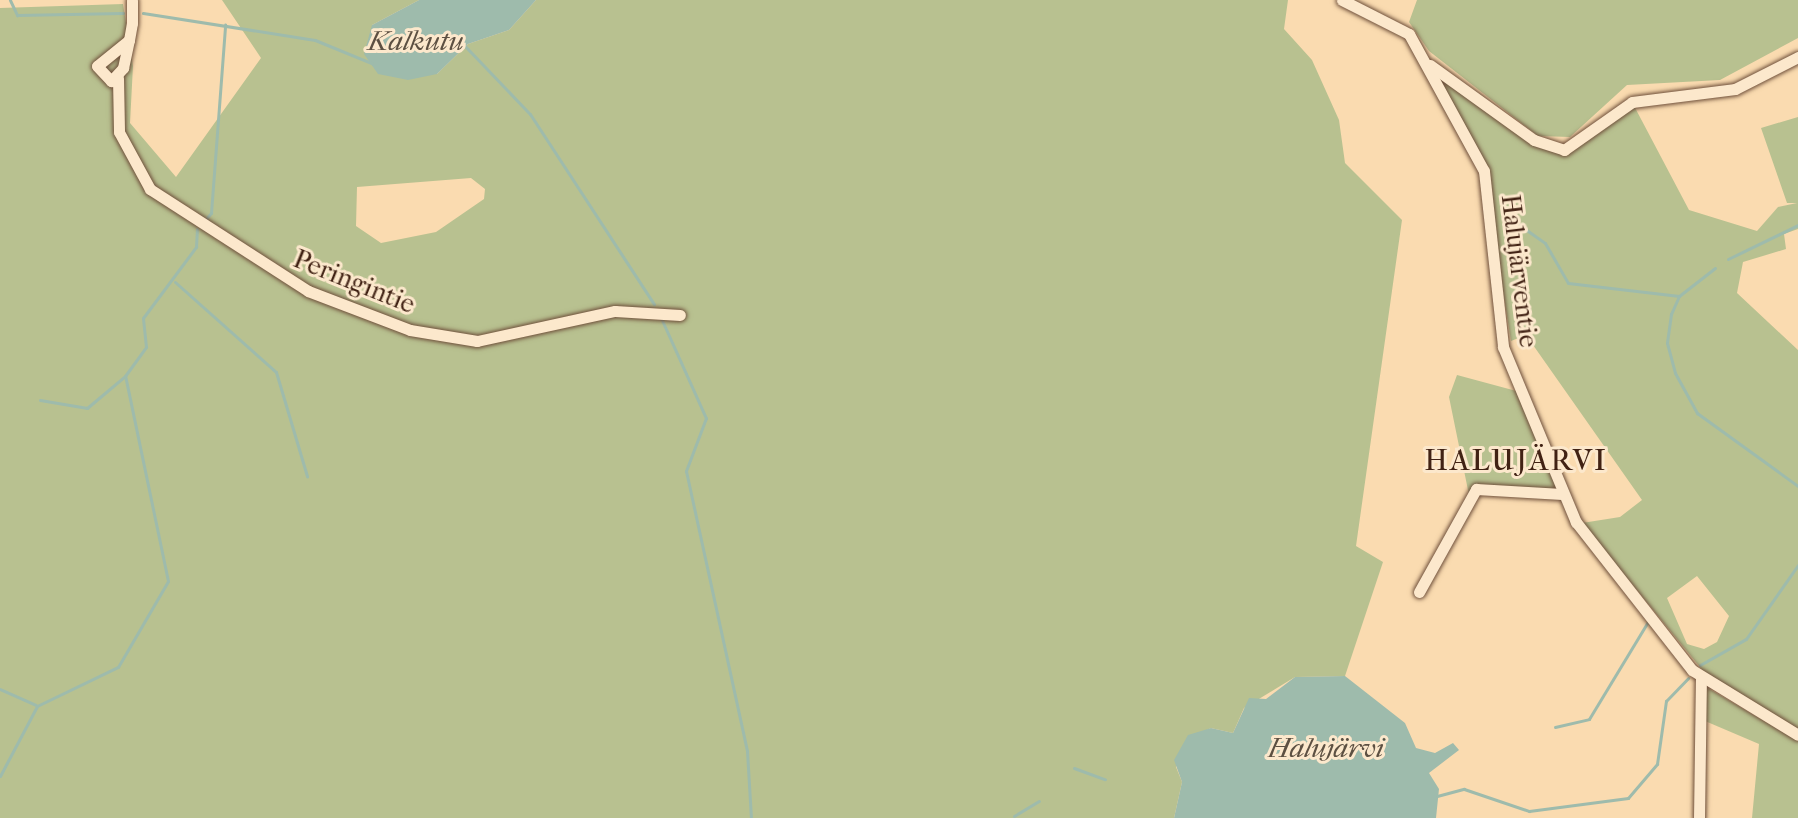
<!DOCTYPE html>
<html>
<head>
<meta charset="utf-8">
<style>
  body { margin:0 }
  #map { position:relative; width:1798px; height:818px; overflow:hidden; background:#fadbb0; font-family:"IM FELL French Canon",serif }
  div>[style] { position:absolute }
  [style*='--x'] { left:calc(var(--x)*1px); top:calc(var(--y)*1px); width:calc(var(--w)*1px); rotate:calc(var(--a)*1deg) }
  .green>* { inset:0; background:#b8c190 }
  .water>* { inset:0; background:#9ebbac }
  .stream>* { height:3px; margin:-1.5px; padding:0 1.5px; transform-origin:1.5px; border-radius:1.5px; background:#9ebbac }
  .roads { filter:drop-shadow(0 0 2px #6f503b) drop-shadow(0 0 2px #6f503b) }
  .minor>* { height:11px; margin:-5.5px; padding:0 5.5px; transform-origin:5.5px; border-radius:5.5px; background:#fce8cc }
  span { translate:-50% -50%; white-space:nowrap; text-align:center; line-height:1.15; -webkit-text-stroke:6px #fce8cc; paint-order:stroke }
  .street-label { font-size:26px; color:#412214 }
  .water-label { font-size:28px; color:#5d5042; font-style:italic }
  .quarter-label { font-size:30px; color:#412214; letter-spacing:2px }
</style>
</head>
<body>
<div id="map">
  <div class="green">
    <div style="clip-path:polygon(evenodd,222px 0,419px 0,372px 25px,437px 74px,468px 44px,509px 30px,536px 0,1288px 0,1284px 29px,1312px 60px,1339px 120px,1345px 163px,1402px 220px,1356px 546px,1383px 562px,1345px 676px,1295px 677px,1244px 708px,1233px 733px,1211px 728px,1198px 734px,1176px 767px,1182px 782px,1174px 818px,0 818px,0 8px,123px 4px,133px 66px,130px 123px,176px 177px,261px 58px,222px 0,471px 178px,485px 189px,484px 199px,436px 232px,381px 243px,356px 226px,357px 187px,471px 178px)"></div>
    <div style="clip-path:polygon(1417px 0,1798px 0,1798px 38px,1720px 80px,1627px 85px,1570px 137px,1538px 136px,1429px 51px,1409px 22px)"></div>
    <div style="clip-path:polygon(evenodd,1427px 63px,1534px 140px,1564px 150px,1632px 102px,1689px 210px,1757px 231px,1778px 207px,1797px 203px,1787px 203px,1761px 128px,1798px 117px,1798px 229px,1784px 234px,1786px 249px,1743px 262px,1737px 293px,1798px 350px,1798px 729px,1704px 672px,1582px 523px,1620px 517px,1642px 500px,1526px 335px,1511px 341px,1484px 171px,1427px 63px,1697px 576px,1729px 616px,1717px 642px,1704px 649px,1687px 644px,1667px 598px,1697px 576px)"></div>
    <div style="clip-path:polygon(1457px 375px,1520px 392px,1562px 494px,1490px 487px,1469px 495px,1449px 397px)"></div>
    <div style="clip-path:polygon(1706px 687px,1798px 741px,1798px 818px,1752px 818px,1759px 744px,1705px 721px)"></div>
  </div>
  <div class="water">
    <div style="clip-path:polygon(419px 0,536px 0,509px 30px,468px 44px,437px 74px,408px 80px,378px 74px,364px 54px,372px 25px)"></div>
    <div style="clip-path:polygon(1345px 676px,1405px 723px,1416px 748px,1435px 753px,1453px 743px,1459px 750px,1429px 773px,1439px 789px,1436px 818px,1174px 818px,1182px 782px,1174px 760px,1188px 735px,1211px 728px,1233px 733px,1249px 698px,1266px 699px,1295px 677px)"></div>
  </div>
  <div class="stream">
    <div style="--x:10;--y:0;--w:17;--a:65"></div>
    <div style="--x:17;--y:15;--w:106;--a:-1.1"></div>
    <div style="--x:143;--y:13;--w:174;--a:8.9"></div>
    <div style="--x:315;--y:40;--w:61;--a:22.3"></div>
    <div style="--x:464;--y:45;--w:95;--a:46.3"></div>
    <div style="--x:530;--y:114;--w:227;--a:56.9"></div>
    <div style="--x:1504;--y:214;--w:50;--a:35.3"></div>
    <div style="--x:1545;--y:243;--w:46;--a:60.1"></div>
    <div style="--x:1568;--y:283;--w:112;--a:6.7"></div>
    <div style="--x:204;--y:221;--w:11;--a:-49"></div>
    <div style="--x:211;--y:213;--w:189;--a:-85.7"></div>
    <div style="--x:1728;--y:259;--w:78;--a:-25.9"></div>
    <div style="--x:1715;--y:268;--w:46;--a:142.1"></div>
    <div style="--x:1679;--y:296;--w:20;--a:114"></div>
    <div style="--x:1671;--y:314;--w:29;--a:98"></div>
    <div style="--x:1667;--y:343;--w:31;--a:75"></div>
    <div style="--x:1675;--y:373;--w:46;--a:61.2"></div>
    <div style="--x:1697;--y:413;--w:125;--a:35.9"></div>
    <div style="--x:175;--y:282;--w:135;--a:41.7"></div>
    <div style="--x:276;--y:372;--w:109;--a:73.4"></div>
    <div style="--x:661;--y:318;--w:110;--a:65.8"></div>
    <div style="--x:706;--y:418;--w:57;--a:110.7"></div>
    <div style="--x:686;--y:471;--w:287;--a:77.7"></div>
    <div style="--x:747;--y:751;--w:67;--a:86.6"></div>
    <div style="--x:40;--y:400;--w:48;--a:9.7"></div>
    <div style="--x:87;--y:408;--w:50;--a:-40.1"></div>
    <div style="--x:1700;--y:665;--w:53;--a:-29.5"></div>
    <div style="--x:1746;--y:639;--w:90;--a:-54.9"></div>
    <div style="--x:0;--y:689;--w:39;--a:24"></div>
    <div style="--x:1555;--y:727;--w:35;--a:-13"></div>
    <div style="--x:1589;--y:719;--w:116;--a:-58.8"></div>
    <div style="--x:1074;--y:768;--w:33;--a:20"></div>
    <div style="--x:0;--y:776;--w:79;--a:-62.1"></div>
    <div style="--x:37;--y:706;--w:90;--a:-25.7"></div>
    <div style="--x:118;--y:667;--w:99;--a:-59.8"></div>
    <div style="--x:168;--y:581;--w:209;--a:-101.8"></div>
    <div style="--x:125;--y:376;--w:36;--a:-54"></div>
    <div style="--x:146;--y:347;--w:29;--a:-96"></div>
    <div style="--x:143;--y:318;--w:89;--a:-53.3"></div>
    <div style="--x:196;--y:247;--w:18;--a:-87"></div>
    <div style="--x:1437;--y:796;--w:28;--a:-15"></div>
    <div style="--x:1464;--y:789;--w:69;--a:18.7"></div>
    <div style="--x:1529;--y:811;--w:100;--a:-7.5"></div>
    <div style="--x:1628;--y:798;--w:45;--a:-49.5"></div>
    <div style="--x:1657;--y:764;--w:64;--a:-81.9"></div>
    <div style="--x:1666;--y:701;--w:32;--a:-46"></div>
    <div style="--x:1014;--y:816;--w:29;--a:-31"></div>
  </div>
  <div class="roads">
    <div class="minor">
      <div style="--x:1342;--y:0;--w:75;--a:26.9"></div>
      <div style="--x:1409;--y:34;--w:156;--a:61.3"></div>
      <div style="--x:1484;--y:171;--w:177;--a:83.8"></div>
      <div style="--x:1503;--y:347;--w:190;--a:67.4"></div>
      <div style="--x:1576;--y:522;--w:188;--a:51.9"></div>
      <div style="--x:1692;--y:670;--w:124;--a:31.5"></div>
      <div style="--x:129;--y:40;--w:41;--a:140.9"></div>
      <div style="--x:97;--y:66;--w:21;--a:47"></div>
      <div style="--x:111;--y:81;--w:18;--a:-47"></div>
      <div style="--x:123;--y:68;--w:29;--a:-78"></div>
      <div style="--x:129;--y:40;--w:17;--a:-80"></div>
      <div style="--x:132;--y:23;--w:23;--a:-90"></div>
      <div style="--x:1430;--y:65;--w:128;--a:35.8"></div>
      <div style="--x:1534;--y:140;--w:32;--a:18"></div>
      <div style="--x:1564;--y:150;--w:83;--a:-35.2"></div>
      <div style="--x:1632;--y:102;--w:104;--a:-7.2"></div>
      <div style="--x:1735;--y:89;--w:71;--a:-26.9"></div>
      <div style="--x:118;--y:78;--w:54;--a:88.9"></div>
      <div style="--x:119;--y:132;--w:65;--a:61.5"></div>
      <div style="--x:150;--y:189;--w:188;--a:32.8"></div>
      <div style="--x:308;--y:291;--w:109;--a:20.9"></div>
      <div style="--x:410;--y:330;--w:68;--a:9.3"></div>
      <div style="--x:477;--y:341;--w:141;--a:-12.3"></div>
      <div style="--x:615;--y:311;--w:65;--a:3.5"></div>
      <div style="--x:1419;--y:592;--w:118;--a:-61"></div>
      <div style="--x:1476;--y:489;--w:86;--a:3.3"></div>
      <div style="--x:1699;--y:818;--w:141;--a:-89.2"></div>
    </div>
  </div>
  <div class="street-label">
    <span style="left:1519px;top:271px;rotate:83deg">Halujärventie</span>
    <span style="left:354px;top:282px;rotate:22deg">Peringintie</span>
  </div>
  <div class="water-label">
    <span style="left:416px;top:41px">Kalkutu</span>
    <span style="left:1326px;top:748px">Halujärvi</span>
  </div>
  <div class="quarter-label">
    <span style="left:1516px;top:461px">HALUJÄRVI</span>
  </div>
</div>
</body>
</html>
